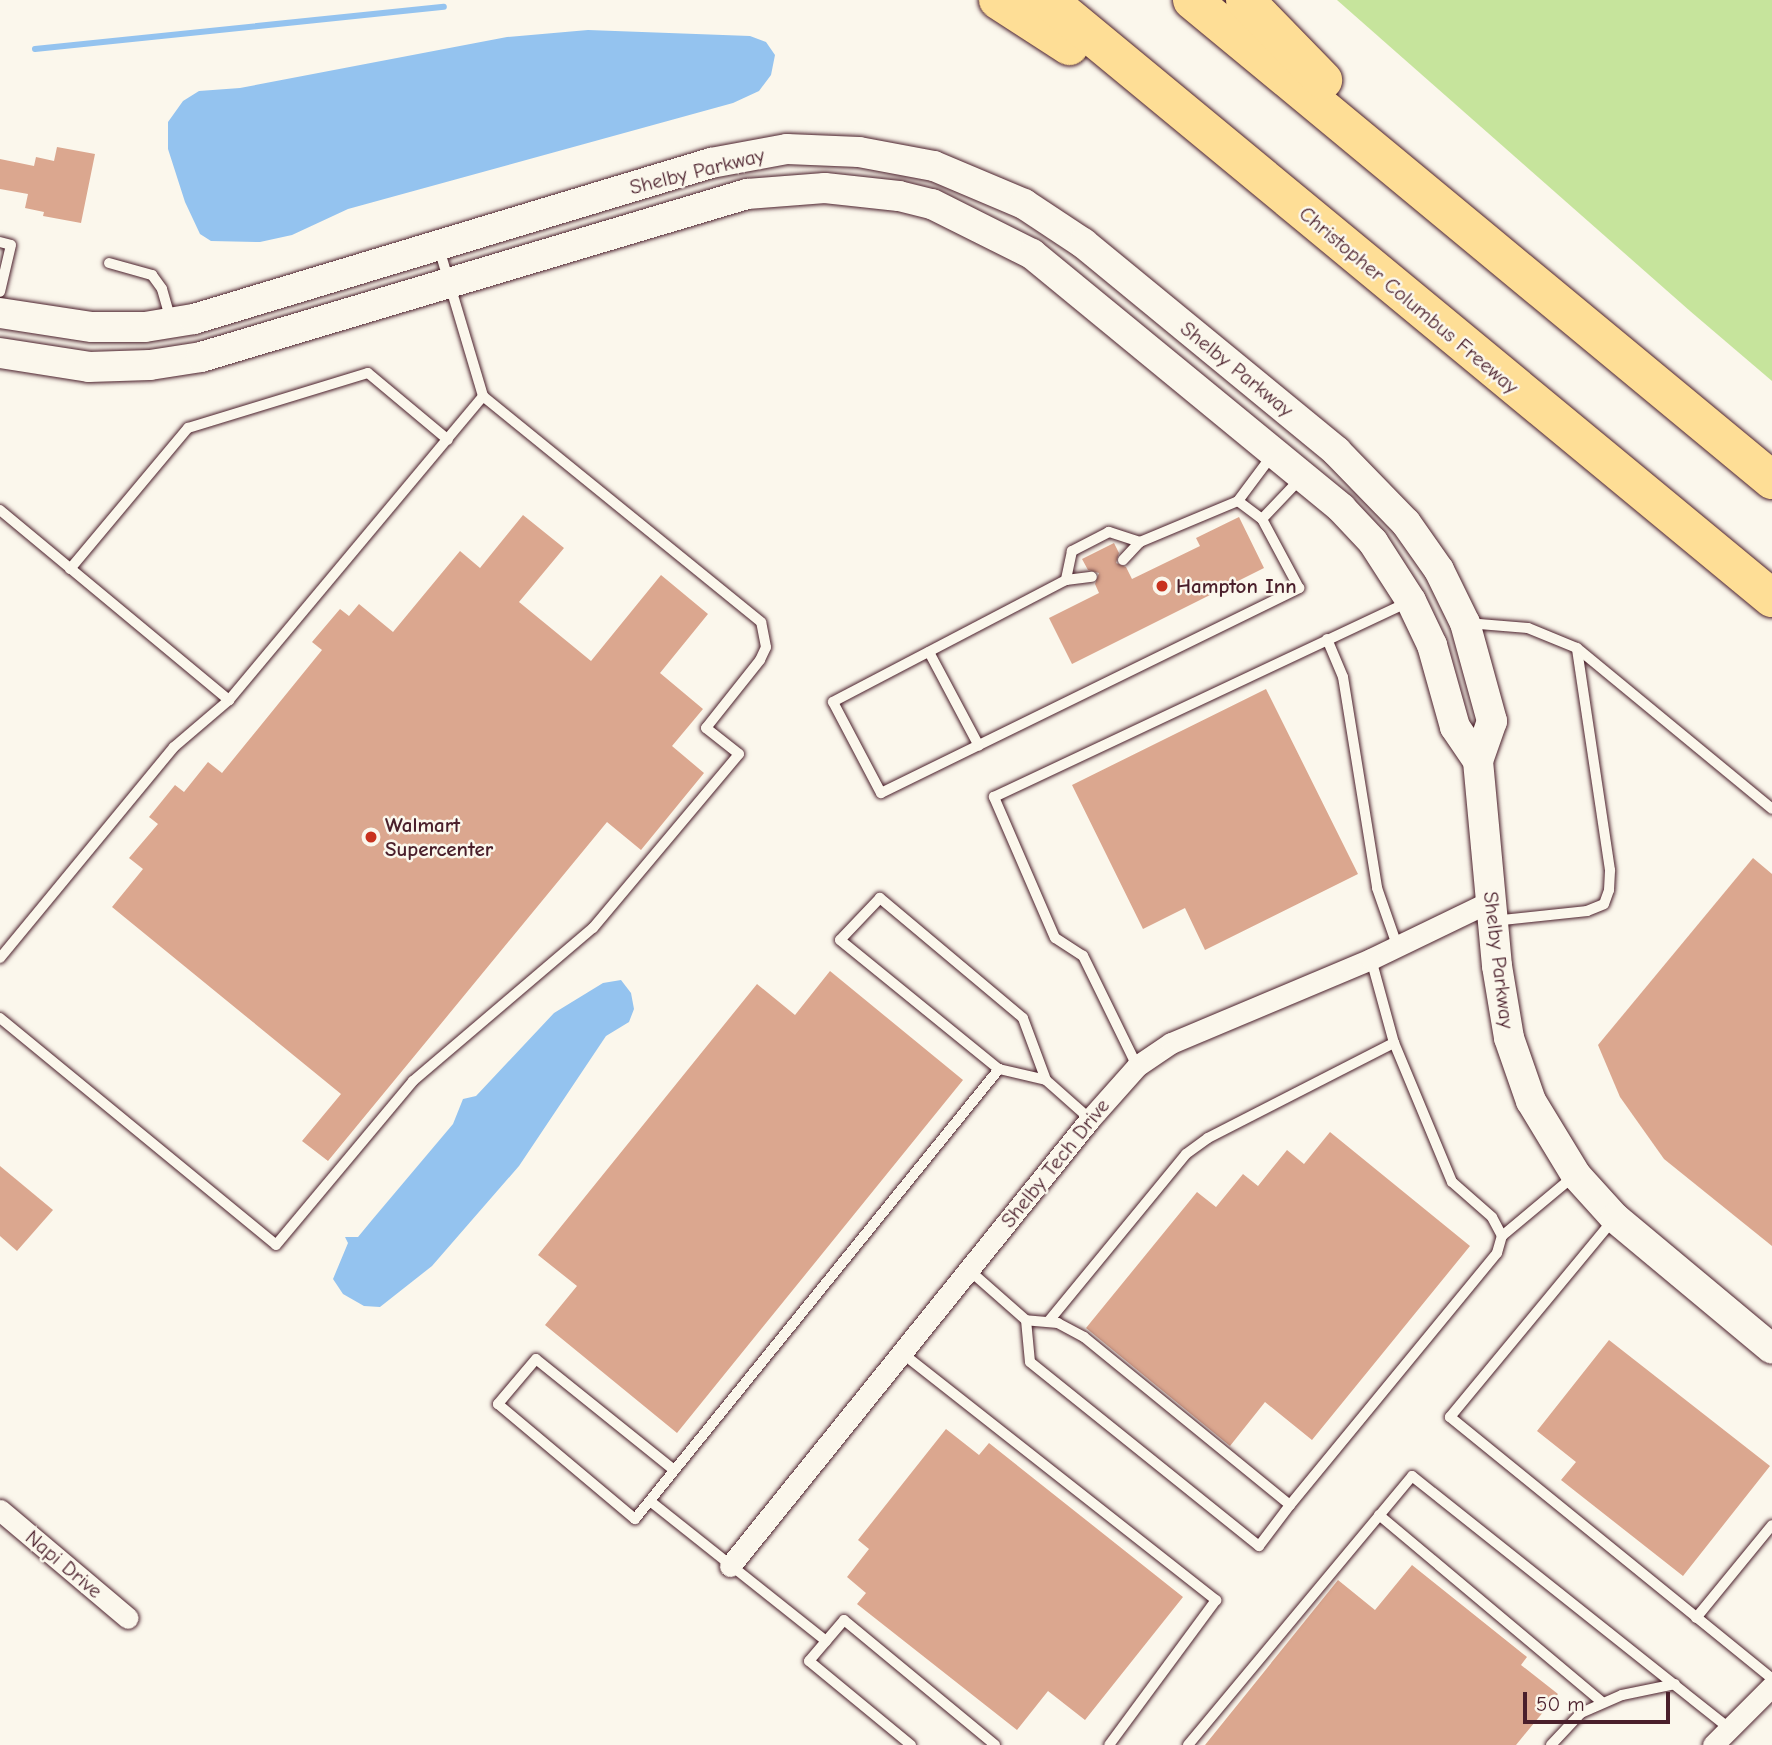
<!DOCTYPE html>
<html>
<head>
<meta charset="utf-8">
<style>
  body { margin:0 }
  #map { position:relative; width:1772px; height:1745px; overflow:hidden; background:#fbf7ec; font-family:"Comic Neue",sans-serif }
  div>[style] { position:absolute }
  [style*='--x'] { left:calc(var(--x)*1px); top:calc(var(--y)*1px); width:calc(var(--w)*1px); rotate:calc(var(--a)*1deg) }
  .green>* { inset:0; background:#c6e49c }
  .water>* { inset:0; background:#94c3ef }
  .stream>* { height:6px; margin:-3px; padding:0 3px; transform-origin:3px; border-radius:3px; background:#94c3ef }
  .building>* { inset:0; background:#dba78f }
  .roads { filter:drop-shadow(0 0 2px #4a1f2b) drop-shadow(0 0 2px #4a1f2b) }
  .lane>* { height:10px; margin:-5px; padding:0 5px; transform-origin:5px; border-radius:5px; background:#fbf7ec }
  .street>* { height:21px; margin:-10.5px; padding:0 10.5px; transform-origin:10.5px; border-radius:10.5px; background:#fbf7ec }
  .secondary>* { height:30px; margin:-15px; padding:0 15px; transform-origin:15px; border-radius:15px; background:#fbf7ec }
  .highway>* { height:38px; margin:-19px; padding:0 19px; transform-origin:19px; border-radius:19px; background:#fede96 }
  .dots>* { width:19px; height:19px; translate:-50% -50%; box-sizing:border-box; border:4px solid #fbf7ec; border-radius:50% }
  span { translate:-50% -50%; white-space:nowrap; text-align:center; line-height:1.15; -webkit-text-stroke:5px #fbf7ec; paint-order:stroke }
  .street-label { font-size:21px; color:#4a1f2b }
  .poi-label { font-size:21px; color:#4a1f2b; font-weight:700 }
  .left { translate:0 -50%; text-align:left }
  .scale { position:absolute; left:1523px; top:1692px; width:147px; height:32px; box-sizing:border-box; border:4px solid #4a1f2b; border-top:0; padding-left:9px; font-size:21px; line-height:24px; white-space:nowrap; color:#4a1f2b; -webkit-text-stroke:5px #fbf7ec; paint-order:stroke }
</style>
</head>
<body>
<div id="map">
  <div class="green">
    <div style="clip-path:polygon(1337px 0,1772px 0,1772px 381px,1690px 311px)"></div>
  </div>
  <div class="water">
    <div style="clip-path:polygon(588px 30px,750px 36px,766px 42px,775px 55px,771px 75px,759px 91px,733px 103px,348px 209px,292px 235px,260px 242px,211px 241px,200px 234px,185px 202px,168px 149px,168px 122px,183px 101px,199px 91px,240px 88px,507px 37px)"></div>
    <div style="clip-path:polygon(621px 980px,631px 993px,634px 1009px,629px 1022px,606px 1036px,519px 1166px,432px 1266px,380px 1307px,364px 1306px,343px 1294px,333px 1279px,348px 1243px,345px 1237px,358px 1237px,372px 1220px,453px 1124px,463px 1099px,476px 1096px,554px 1013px,603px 983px)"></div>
  </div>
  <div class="stream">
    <div style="--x:35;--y:49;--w:411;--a:-5.9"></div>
  </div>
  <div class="building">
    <div style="clip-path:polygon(57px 147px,95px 154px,81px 223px,43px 216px,44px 212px,25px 208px,28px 194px,0 189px,0 159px,34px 166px,36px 157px,54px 161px)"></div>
    <div style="clip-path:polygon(523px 515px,564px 548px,519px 602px,591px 661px,661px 575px,708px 614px,660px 673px,703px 709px,672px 746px,704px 773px,641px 850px,607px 822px,328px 1161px,302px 1141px,341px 1094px,112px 907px,143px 869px,129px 858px,158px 824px,149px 817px,175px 785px,184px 792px,208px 762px,222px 773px,322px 650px,312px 642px,340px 609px,349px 616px,359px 604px,393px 632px,460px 551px,480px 568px)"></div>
    <div style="clip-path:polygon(1239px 517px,1264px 568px,1072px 664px,1049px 618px,1099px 593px,1095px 584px,1099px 573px,1088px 570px,1082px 559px,1114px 543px,1119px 553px,1116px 563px,1126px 567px,1132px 579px,1200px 546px,1196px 538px)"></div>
    <div style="clip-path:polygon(1266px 689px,1358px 874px,1205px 950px,1185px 908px,1143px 929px,1072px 785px)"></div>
    <div style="clip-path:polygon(1753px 858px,1772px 874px,1772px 1246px,1664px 1159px,1620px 1097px,1598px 1045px)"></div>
    <div style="clip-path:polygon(830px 971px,963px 1080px,677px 1433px,545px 1325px,577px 1286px,538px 1255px,757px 984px,795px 1015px)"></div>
    <div style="clip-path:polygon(1330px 1132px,1470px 1246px,1312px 1440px,1265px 1402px,1230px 1446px,1086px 1328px,1197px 1192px,1216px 1207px,1243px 1174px,1258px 1186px,1287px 1150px,1304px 1164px)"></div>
    <div style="clip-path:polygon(0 1166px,53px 1210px,17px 1251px,0 1236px)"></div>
    <div style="clip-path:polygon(1609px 1340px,1770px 1466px,1683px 1576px,1561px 1480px,1576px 1462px,1537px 1431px)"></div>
    <div style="clip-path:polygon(946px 1429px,979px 1455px,989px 1443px,1183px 1597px,1085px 1720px,1048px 1691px,1017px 1730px,857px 1604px,866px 1593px,847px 1577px,869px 1549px,858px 1540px)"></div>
    <div style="clip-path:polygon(1412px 1565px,1527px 1657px,1521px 1665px,1558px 1694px,1516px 1745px,1205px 1745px,1338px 1580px,1375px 1610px)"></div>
  </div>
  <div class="roads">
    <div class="lane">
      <div style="--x:0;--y:242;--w:11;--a:15"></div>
      <div style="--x:11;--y:245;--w:48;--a:103.2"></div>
      <div style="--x:109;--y:263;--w:45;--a:15.6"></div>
      <div style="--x:152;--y:275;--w:17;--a:54"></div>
      <div style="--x:162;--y:289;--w:32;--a:74"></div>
      <div style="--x:1273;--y:454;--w:59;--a:126.7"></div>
      <div style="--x:1238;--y:501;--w:106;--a:157.3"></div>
      <div style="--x:1140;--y:542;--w:33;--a:-162"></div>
      <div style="--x:1109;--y:532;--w:42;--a:152.8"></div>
      <div style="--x:1072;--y:551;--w:30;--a:102"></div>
      <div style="--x:1066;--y:580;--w:263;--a:152.4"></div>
      <div style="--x:833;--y:702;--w:103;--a:62.2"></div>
      <div style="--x:881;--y:793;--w:466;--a:-26.1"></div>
      <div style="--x:1299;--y:588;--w:78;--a:-118.2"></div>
      <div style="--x:1262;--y:519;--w:58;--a:-46.4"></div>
      <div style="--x:1238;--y:501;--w:30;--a:37"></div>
      <div style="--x:0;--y:510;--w:298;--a:39.7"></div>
      <div style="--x:1123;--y:560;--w:25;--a:-47"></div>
      <div style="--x:70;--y:569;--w:184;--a:-50.1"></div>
      <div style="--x:188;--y:428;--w:188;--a:-17"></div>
      <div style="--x:368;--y:373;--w:104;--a:39.9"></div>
      <div style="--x:1066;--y:580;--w:26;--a:-7"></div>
      <div style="--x:1467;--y:623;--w:61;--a:4.7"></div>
      <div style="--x:1528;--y:628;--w:53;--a:22.2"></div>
      <div style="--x:1577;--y:648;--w:253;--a:39.5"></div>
      <div style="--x:1327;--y:639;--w:41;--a:67.2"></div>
      <div style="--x:1343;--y:677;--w:214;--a:80.8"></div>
      <div style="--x:1377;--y:888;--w:60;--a:70.7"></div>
      <div style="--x:929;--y:652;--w:106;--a:62"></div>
      <div style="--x:1493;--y:921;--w:95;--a:-6.1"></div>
      <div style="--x:1587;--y:911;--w:18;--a:-22"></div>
      <div style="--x:1604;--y:904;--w:15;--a:-70"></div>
      <div style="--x:1609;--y:890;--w:20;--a:-87"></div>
      <div style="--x:1610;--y:870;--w:224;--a:-98.5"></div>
      <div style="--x:0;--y:958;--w:273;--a:-50.5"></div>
      <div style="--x:174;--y:747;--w:72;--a:-40.5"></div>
      <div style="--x:229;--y:700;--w:396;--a:-50.1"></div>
      <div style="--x:483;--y:396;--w:154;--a:-106.6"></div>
      <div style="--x:0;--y:1018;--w:357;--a:39.4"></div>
      <div style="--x:276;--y:1245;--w:214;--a:-50.1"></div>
      <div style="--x:413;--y:1081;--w:236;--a:-40.4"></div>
      <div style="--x:593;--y:928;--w:227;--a:-50"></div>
      <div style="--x:739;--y:754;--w:42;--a:-141.8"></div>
      <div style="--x:706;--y:728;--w:87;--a:-51.5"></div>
      <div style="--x:760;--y:660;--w:14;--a:-65"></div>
      <div style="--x:766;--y:647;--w:25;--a:-101"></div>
      <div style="--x:761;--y:622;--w:358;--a:-140.9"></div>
      <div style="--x:1137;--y:1066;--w:123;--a:-116.1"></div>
      <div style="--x:1083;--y:956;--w:33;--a:-147"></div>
      <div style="--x:1055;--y:938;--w:154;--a:-113.4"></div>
      <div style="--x:994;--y:797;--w:460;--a:-25.2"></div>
      <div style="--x:1046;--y:1080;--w:66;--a:-110.4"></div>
      <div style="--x:1023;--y:1018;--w:187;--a:-140"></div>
      <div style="--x:880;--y:898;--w:58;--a:133.6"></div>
      <div style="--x:840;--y:940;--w:205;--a:39.1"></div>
      <div style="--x:999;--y:1069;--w:48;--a:13.2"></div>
      <div style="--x:1046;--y:1080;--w:59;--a:41.6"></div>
      <div style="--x:1613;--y:1220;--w:256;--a:129.6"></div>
      <div style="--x:1450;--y:1417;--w:415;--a:39.1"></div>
      <div style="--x:1502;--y:1236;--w:95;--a:-39.9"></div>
      <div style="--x:969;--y:1270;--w:76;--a:41.3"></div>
      <div style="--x:1026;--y:1320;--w:42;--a:84.6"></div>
      <div style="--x:1030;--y:1362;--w:294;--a:38.8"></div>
      <div style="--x:1259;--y:1546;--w:51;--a:-52.9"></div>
      <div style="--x:1290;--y:1505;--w:266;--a:-140.8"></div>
      <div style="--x:1084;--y:1337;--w:30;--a:-152"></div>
      <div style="--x:1058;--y:1323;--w:32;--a:-175"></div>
      <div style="--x:1048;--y:1322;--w:217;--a:-50.6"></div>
      <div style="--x:1186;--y:1154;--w:27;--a:-36"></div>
      <div style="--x:1208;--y:1138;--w:209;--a:-27.1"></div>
      <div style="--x:902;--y:1353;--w:400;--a:38.2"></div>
      <div style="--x:1216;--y:1600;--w:180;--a:126.4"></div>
      <div style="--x:674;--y:1470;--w:177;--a:-141.2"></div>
      <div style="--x:536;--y:1359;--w:59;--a:130.2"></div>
      <div style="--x:498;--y:1404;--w:179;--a:40"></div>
      <div style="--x:635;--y:1519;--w:579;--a:-51.03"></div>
      <div style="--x:650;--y:1501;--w:225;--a:38.5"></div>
      <div style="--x:1290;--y:1505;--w:326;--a:-50.6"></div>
      <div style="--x:1497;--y:1253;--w:18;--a:-74"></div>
      <div style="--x:1502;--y:1236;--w:21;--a:-118"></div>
      <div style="--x:1492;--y:1217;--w:53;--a:-138.8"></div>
      <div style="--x:1452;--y:1182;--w:151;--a:-112.6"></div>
      <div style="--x:1394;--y:1043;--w:87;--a:-105.3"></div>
      <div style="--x:1379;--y:1515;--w:292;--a:40"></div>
      <div style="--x:1696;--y:1618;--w:120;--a:-50.7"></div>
      <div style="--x:911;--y:1745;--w:132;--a:-140.5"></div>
      <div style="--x:809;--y:1661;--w:54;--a:-49.5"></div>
      <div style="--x:844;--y:1620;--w:196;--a:39.6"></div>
      <div style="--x:1188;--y:1745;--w:350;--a:-50.2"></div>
      <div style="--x:1412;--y:1476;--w:404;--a:38.5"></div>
      <div style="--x:1551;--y:1745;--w:44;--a:-46.8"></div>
      <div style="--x:1581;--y:1713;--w:45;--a:-23.7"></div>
      <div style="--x:1622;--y:1695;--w:54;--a:-11.7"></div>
    </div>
    <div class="street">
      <div style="--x:0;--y:1510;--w:167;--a:40.2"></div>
      <div style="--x:730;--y:1566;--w:574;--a:-51.15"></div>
      <div style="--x:1090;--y:1119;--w:71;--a:-48.4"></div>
      <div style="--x:1137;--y:1066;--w:41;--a:-34.1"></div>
      <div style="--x:1171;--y:1043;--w:217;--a:-22.8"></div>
      <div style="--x:1371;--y:959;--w:133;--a:-25.8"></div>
      <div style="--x:1713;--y:1745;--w:83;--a:-45"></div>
    </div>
    <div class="secondary">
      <div style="--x:0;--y:313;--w:93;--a:8.7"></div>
      <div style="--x:92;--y:327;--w:53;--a:0"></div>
      <div style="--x:145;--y:327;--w:50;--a:-9.3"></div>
      <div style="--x:194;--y:319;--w:540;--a:-16.79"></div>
      <div style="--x:711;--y:163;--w:77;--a:-10.4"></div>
      <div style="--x:787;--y:149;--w:72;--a:2.4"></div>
      <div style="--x:859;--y:152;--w:76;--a:10.6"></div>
      <div style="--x:934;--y:166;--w:98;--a:22.9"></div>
      <div style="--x:1024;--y:204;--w:71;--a:33.5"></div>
      <div style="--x:1083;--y:243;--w:328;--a:39.4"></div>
      <div style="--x:1336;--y:451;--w:100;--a:45.8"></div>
      <div style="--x:1406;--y:523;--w:57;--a:54.9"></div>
      <div style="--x:1439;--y:570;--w:59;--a:63.9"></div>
      <div style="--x:1465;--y:623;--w:102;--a:74.6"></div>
      <div style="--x:1492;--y:721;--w:42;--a:109.3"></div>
      <div style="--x:1478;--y:761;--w:206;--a:84.7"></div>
      <div style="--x:1497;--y:966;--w:73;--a:80.5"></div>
      <div style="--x:1509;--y:1038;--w:67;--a:70.8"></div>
      <div style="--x:1531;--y:1101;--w:87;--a:58.7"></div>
      <div style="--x:1576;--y:1175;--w:58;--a:47.8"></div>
      <div style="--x:1615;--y:1218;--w:204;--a:39.8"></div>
      <div style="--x:0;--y:353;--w:90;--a:8.9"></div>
      <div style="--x:89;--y:367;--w:61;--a:-1.9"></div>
      <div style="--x:150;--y:365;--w:52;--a:-8.9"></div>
      <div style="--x:201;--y:357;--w:570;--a:-16.62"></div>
      <div style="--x:747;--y:194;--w:78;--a:-4.4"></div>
      <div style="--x:825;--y:188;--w:74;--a:6.2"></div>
      <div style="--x:899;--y:196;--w:34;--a:14"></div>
      <div style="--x:932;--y:204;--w:112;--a:26.6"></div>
      <div style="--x:1032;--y:254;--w:400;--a:39.4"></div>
      <div style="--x:1341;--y:508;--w:47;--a:46.7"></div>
      <div style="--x:1373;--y:542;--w:70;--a:57.2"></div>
      <div style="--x:1411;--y:601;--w:49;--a:64.5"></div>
      <div style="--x:1432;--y:645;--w:85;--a:74.3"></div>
      <div style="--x:1455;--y:727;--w:41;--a:55.9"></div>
    </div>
    <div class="highway">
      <div style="--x:998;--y:0;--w:85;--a:32.9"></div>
      <div style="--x:1048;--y:0;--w:939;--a:39.56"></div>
      <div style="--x:1192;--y:0;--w:753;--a:39.61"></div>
      <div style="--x:1245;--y:0;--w:112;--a:45.7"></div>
    </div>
  </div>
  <div class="dots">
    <div style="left:1162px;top:586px;background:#c8321e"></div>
    <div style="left:371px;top:837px;background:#c8321e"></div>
  </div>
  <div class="street-label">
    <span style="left:697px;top:171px;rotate:-14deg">Shelby Parkway</span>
    <span style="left:1409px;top:300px;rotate:40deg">Christopher Columbus Freeway</span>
    <span style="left:1237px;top:369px;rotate:39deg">Shelby Parkway</span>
    <span style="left:1499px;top:960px;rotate:83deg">Shelby Parkway</span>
    <span style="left:1055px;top:1163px;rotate:-51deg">Shelby Tech Drive</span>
    <span style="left:64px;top:1564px;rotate:40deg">Napi Drive</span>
  </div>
  <div class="poi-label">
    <span class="left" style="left:1176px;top:586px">Hampton Inn</span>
    <span class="left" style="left:385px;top:837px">Walmart<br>Supercenter</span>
  </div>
  <div class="scale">50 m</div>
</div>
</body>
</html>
